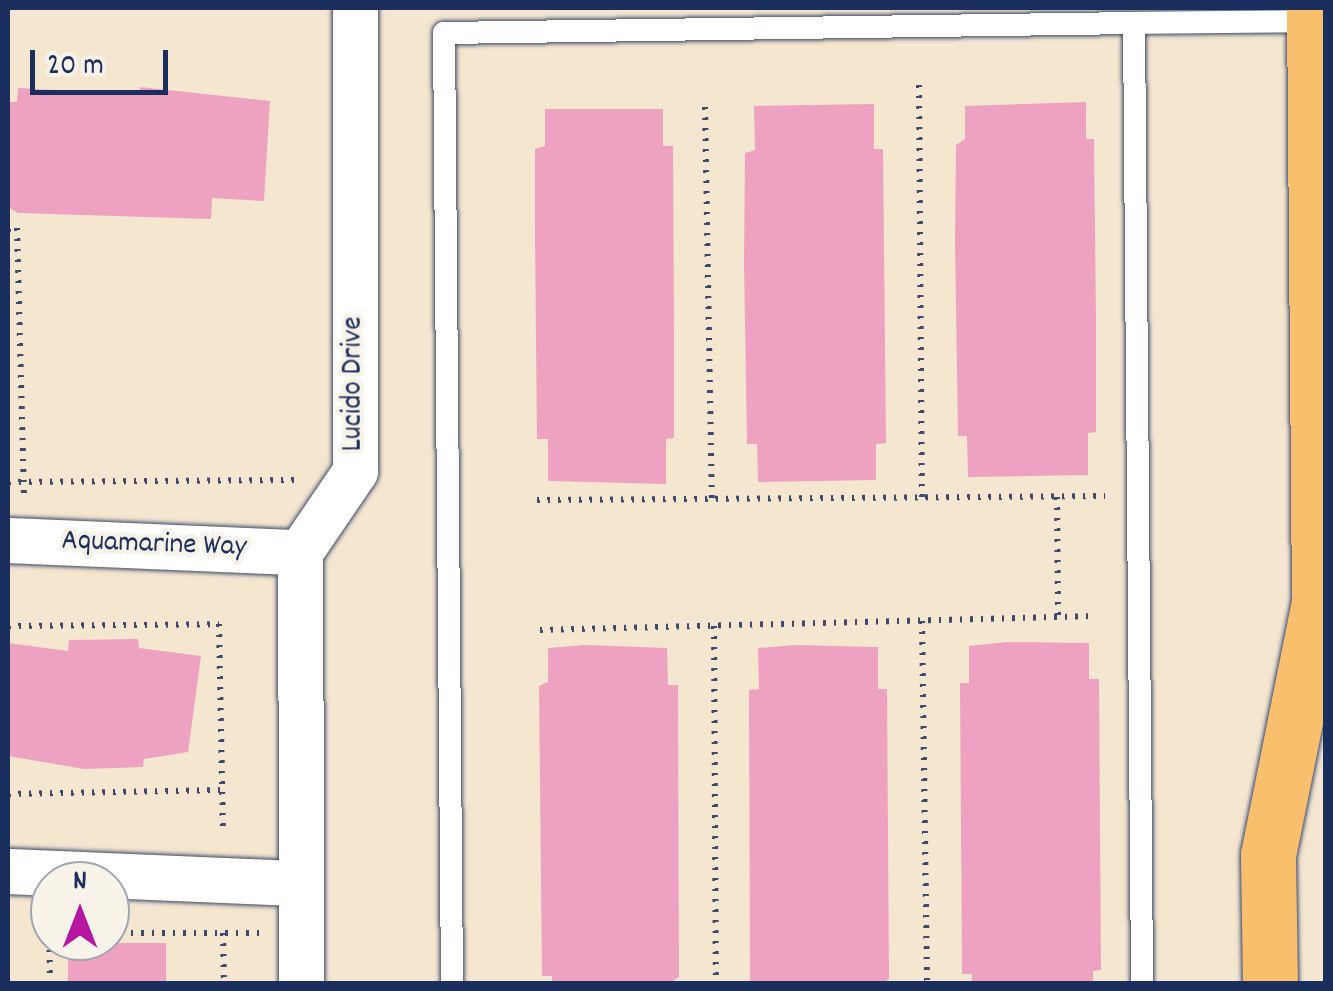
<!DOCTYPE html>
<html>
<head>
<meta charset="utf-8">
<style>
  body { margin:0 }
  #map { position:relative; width:1333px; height:991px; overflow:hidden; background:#f4e6cf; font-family:Dekko,sans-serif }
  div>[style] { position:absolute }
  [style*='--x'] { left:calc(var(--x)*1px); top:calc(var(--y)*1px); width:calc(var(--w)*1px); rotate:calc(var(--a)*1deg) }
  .building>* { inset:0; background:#eea2c2; transform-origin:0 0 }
  .path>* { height:6px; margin-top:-3px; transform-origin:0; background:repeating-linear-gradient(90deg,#3c4a6f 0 2.5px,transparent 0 10.5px) }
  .roads { filter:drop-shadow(0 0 2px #3c4a6f) drop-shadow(0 0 2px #3c4a6f) }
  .service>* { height:22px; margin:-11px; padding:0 11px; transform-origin:11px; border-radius:11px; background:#fff }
  .minor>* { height:45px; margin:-22.5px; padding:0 22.5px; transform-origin:22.5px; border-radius:22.5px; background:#fff }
  .primary>* { height:55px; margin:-27.5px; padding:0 27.5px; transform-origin:27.5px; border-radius:27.5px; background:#f8bf6c }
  span { translate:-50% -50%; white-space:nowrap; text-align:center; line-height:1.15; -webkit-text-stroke:9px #f7f3e8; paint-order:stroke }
  .street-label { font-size:30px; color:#1b2f5e }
  .frame { position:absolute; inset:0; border:10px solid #1b2f5e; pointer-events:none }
  .north { position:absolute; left:30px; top:861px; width:100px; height:100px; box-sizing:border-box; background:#f7f3e8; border:2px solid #9fa5b1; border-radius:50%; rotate:0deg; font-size:28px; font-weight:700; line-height:40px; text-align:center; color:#1b2f5e }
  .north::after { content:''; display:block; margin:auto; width:35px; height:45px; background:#b5179e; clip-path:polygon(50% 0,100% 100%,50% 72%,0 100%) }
  .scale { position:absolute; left:30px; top:50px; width:138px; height:45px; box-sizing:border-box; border:5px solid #1b2f5e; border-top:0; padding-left:12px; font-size:30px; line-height:35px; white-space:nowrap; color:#1b2f5e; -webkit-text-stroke:8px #f7f3e8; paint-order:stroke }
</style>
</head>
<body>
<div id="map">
  <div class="building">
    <div style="clip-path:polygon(140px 87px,270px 101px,264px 201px,212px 198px,211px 219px,18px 213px,8px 207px,8px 102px,17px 102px,18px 88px,140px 95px)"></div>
    <div style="clip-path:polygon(1086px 102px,1086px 139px,1094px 139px,1096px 321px,1096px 432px,1088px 433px,1088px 475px,968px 477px,967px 436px,958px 436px,955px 241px,956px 145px,965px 139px,965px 106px)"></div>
    <div style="clip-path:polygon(874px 104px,874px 149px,883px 149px,886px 443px,876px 444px,876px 480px,758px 482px,757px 444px,747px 444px,744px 263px,745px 153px,755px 150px,754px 106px)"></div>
    <div style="clip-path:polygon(545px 109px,663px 109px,663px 146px,673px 146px,674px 328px,674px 438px,666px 439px,666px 484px,548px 481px,548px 439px,537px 439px,535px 235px,535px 149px,545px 146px)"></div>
    <div style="clip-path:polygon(138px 639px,139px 648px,201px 656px,188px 752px,144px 759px,143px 767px,84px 769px,8px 756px,8px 643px,68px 651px,69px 640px)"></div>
    <div style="clip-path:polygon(1007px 642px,1089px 643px,1089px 679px,1099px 679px,1101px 970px,1093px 971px,1093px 984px,972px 984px,972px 974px,962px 974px,960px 683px,969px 683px,969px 646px)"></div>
    <div style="clip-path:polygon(585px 645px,667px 648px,668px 685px,678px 685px,679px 977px,669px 984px,552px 984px,552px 976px,542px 976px,539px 686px,548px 682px,548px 648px)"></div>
    <div style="clip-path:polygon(796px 645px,878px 647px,878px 689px,887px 689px,889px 979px,881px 984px,750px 984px,749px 690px,759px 689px,758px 648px)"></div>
    <div style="left:166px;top:943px;width:41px;height:98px;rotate:90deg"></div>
  </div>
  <div class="path">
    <div style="--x:919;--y:85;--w:412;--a:89.6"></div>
    <div style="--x:705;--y:107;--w:392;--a:89"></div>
    <div style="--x:8;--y:229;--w:9;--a:-6"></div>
    <div style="--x:17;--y:228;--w:271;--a:88.5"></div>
    <div style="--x:8;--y:482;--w:288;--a:-0.4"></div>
    <div style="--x:1057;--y:497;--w:120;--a:89.5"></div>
    <div style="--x:537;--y:500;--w:568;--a:-0.4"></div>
    <div style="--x:922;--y:621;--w:363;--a:89.2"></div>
    <div style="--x:8;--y:626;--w:211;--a:-0.5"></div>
    <div style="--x:219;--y:624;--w:210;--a:88.9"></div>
    <div style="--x:714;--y:626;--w:358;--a:89.7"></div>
    <div style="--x:540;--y:630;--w:556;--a:-1.44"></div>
    <div style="--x:8;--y:794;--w:214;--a:-1.1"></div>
    <div style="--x:49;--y:918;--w:66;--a:89.1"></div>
    <div style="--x:110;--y:933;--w:149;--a:0"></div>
    <div style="--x:223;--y:933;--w:51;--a:88.9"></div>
  </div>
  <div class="roads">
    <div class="service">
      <div style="--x:1134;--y:23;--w:180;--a:-0.6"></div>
      <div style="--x:452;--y:984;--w:951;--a:-90.48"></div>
      <div style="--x:444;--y:33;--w:690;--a:-0.83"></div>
      <div style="--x:1134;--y:23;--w:961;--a:89.52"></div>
    </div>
    <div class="minor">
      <div style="--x:8;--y:540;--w:292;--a:2.4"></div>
      <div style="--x:8;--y:871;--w:289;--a:2.4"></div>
      <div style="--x:301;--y:984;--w:432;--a:-90.1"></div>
      <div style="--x:300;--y:552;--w:98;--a:-55.8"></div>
      <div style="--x:355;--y:471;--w:463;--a:-90"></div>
    </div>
    <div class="primary">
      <div style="--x:1270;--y:984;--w:129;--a:-90.9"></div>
      <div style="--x:1268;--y:855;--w:258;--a:-78.6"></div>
      <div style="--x:1319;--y:602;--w:594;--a:-90.48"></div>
    </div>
  </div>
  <div class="street-label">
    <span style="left:355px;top:384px;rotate:-90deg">Lucido Drive</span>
    <span style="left:154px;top:546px;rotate:2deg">Aquamarine Way</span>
  </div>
  <div class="frame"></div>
  <div class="north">N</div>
  <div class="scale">20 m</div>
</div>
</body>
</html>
